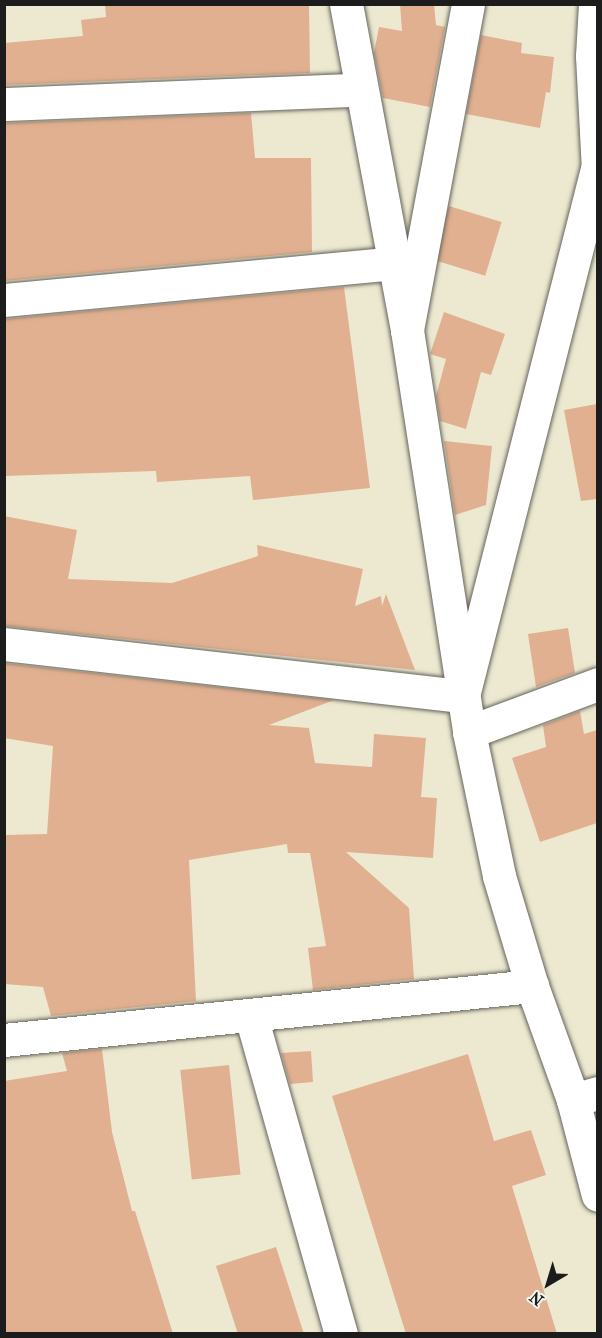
<!DOCTYPE html>
<html>
<head>
<meta charset="utf-8">
<style>
  body { margin:0 }
  #map { position:relative; width:602px; height:1338px; overflow:hidden; background:#ede9d1; font-family:"IM FELL French Canon",serif }
  div>[style] { position:absolute }
  [style*='--x'] { left:calc(var(--x)*1px); top:calc(var(--y)*1px); width:calc(var(--w)*1px); rotate:calc(var(--a)*1deg) }
  .building>* { inset:0; background:#e1b091; transform-origin:0 0 }
  .roads { filter:drop-shadow(0 0 2px #65645b) drop-shadow(0 0 2px #65645b) }
  .minor>* { height:33px; margin:-16.5px; padding:0 16.5px; transform-origin:16.5px; border-radius:16.5px; background:#fff }
  .tertiary>* { height:33px; margin:-16.5px; padding:0 16.5px; transform-origin:16.5px; border-radius:16.5px; background:#fff }
  span { translate:-50% -50%; white-space:nowrap; text-align:center; line-height:1.15; -webkit-text-stroke:4.5px #f6f6f2; paint-order:stroke }
  .frame { position:absolute; inset:0; border:6px solid #1c1c1c; pointer-events:none }
  .north { position:absolute; left:518px; top:1254px; width:60px; height:60px; -webkit-text-stroke:4px #f6f6f2; paint-order:stroke; rotate:218deg; font-size:16px; font-weight:700; line-height:24px; text-align:center; color:#1c1c1c }
  .north::after { content:''; display:block; margin:auto; width:21px; height:27px; background:#1c1c1c; clip-path:polygon(50% 0,100% 100%,50% 72%,0 100%) }
</style>
</head>
<body>
<div id="map">
  <div class="building">
    <div style="clip-path:polygon(105px 4px,309px 4px,310px 73px,4px 85px,4px 43px,83px 36px,81px 20px,106px 17px)"></div>
    <div style="clip-path:polygon(400px 4px,434px 4px,436px 25px,445px 27px,430px 107px,383px 98px,374px 53px,379px 27px,402px 31px)"></div>
    <div style="clip-path:polygon(481px 35px,522px 43px,521px 53px,554px 57px,550px 93px,546px 92px,540px 128px,466px 114px)"></div>
    <div style="clip-path:polygon(251px 113px,255px 158px,311px 158px,312px 252px,4px 281px,4px 123px)"></div>
    <div style="left:449px;top:206px;width:55px;height:56px;rotate:17deg"></div>
    <div style="clip-path:polygon(344px 287px,370px 488px,253px 500px,250px 476px,157px 482px,156px 471px,4px 476px,4px 319px)"></div>
    <div style="clip-path:polygon(444px 312px,505px 334px,491px 375px,481px 372px,466px 429px,440px 421px,436px 396px,446px 359px,430px 354px)"></div>
    <div style="clip-path:polygon(597px 404px,597px 499px,581px 501px,564px 410px)"></div>
    <div style="clip-path:polygon(444px 441px,492px 446px,486px 505px,455px 515px)"></div>
    <div style="clip-path:polygon(4px 516px,77px 530px,68px 579px,172px 583px,258px 556px,257px 545px,363px 569px,355px 606px,381px 596px,382px 606px,386px 594px,415px 670px,4px 626px)"></div>
    <div style="clip-path:polygon(568px 628px,575px 673px,536px 687px,528px 634px)"></div>
    <div style="clip-path:polygon(4px 663px,334px 700px,269px 725px,309px 728px,315px 763px,372px 767px,374px 734px,426px 738px,421px 797px,437px 798px,433px 858px,346px 852px,409px 908px,414px 979px,313px 990px,308px 948px,326px 946px,310px 853px,288px 853px,287px 844px,189px 860px,196px 1001px,51px 1016px,43px 987px,4px 984px,4px 835px,47px 834px,53px 746px,4px 738px)"></div>
    <div style="clip-path:polygon(580px 711px,584px 734px,597px 730px,597px 823px,540px 842px,512px 758px,546px 747px,543px 725px)"></div>
    <div style="clip-path:polygon(102px 1049px,112px 1132px,132px 1211px,135px 1211px,173px 1334px,4px 1334px,4px 1081px,67px 1071px,62px 1053px)"></div>
    <div style="clip-path:polygon(311px 1051px,313px 1082px,290px 1084px,281px 1053px)"></div>
    <div style="clip-path:polygon(468px 1054px,494px 1141px,531px 1130px,546px 1175px,512px 1186px,557px 1334px,406px 1334px,332px 1096px)"></div>
    <div style="left:229px;top:1065px;width:110px;height:49px;rotate:84deg"></div>
    <div style="clip-path:polygon(276px 1247px,304px 1334px,238px 1334px,216px 1266px)"></div>
  </div>
  <div class="roads">
    <div class="minor">
      <div style="--x:595;--y:4;--w:52;--a:93.3"></div>
      <div style="--x:592;--y:56;--w:113;--a:87"></div>
      <div style="--x:4;--y:104;--w:355;--a:-2.3"></div>
      <div style="--x:4;--y:300;--w:392;--a:-5.4"></div>
      <div style="--x:407;--y:330;--w:332;--a:-79.4"></div>
      <div style="--x:4;--y:644;--w:462;--a:6.5"></div>
      <div style="--x:463;--y:696;--w:548;--a:-75.74"></div>
      <div style="--x:469;--y:732;--w:138;--a:-20.4"></div>
      <div style="--x:251;--y:1016;--w:330;--a:74.2"></div>
      <div style="--x:4;--y:1040;--w:531;--a:-5.84"></div>
      <div style="--x:573;--y:1100;--w:26;--a:-16"></div>
    </div>
    <div class="tertiary">
      <div style="--x:346;--y:4;--w:332;--a:79.4"></div>
      <div style="--x:407;--y:330;--w:407;--a:81.2"></div>
      <div style="--x:469;--y:732;--w:147;--a:78.2"></div>
      <div style="--x:499;--y:876;--w:115;--a:73.3"></div>
      <div style="--x:532;--y:986;--w:121;--a:70.2"></div>
      <div style="--x:573;--y:1100;--w:98;--a:75.3"></div>
    </div>
  </div>
  <div class="frame"></div>
  <div class="north">N</div>
</div>
</body>
</html>
